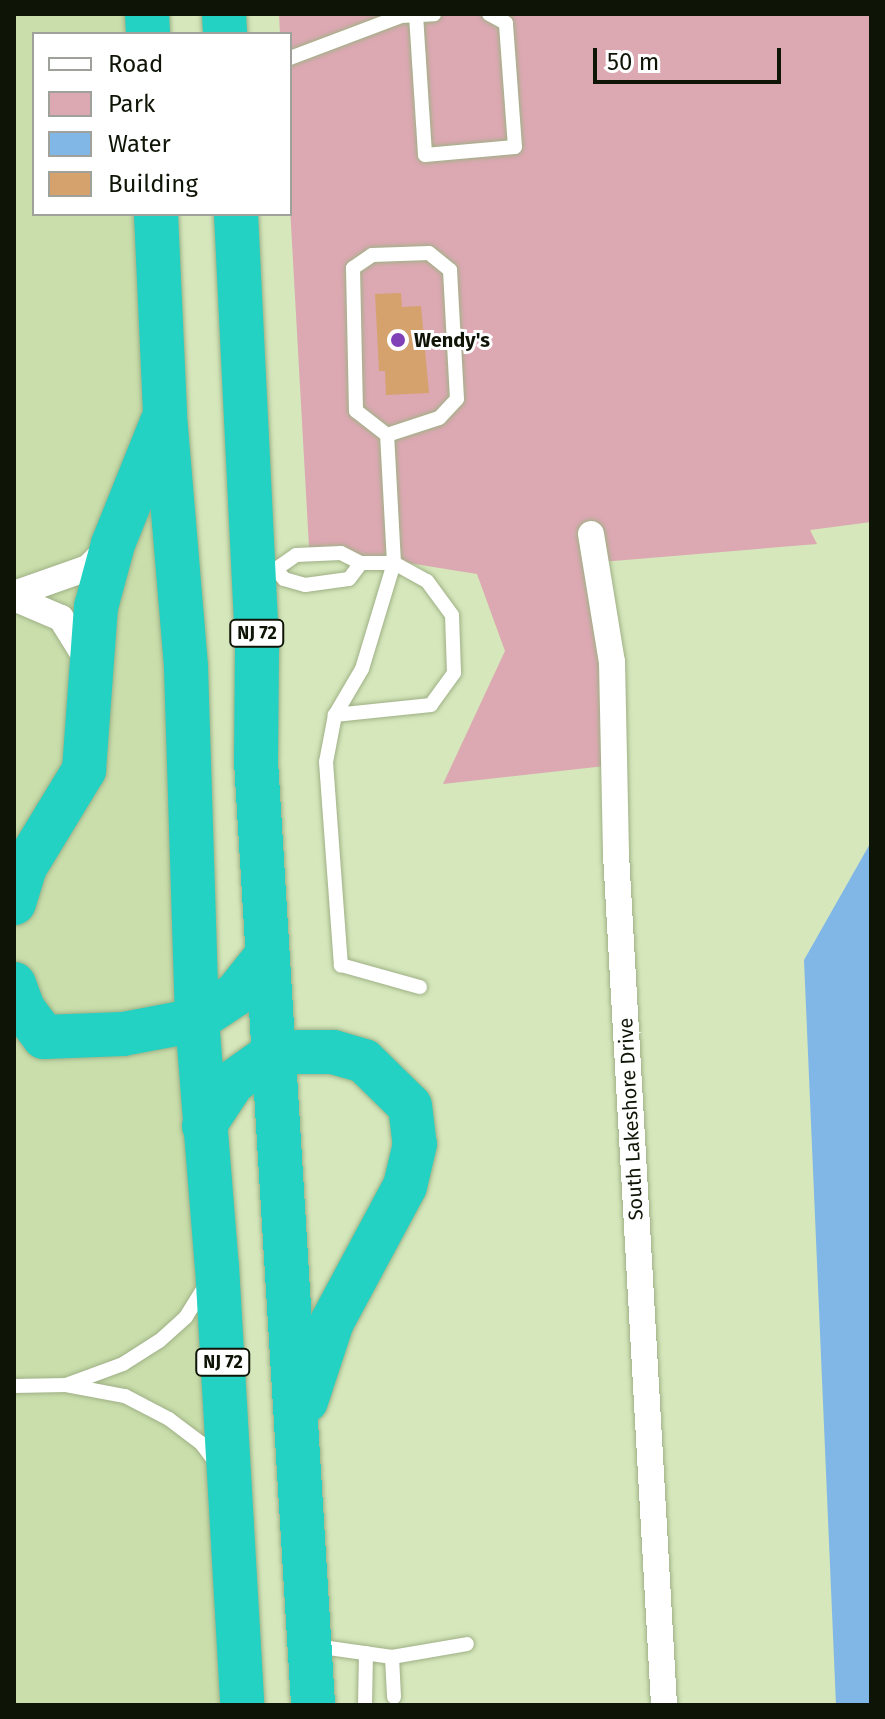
<!DOCTYPE html>
<html>
<head>
<meta charset="utf-8">
<style>
  body { margin:0 }
  #map { position:relative; width:885px; height:1719px; overflow:hidden; background:#d5e7bb; font-family:"Fira Sans",sans-serif }
  div>[style] { position:absolute }
  [style*='--x'] { left:calc(var(--x)*1px); top:calc(var(--y)*1px); width:calc(var(--w)*1px); rotate:calc(var(--a)*1deg) }
  .built>* { inset:0; background:#c9deab }
  .green>* { inset:0; background:#dca8b2 }
  .water>* { inset:0; background:#80b7e7 }
  .building>* { inset:0; background:#d5a26e }
  .roads { filter:drop-shadow(0 0 2px #9fb086) drop-shadow(0 0 2px #9fb086) }
  .lane>* { height:14px; margin:-7px; padding:0 7px; transform-origin:7px; border-radius:7px; background:#fff }
  .street>* { height:26px; margin:-13px; padding:0 13px; transform-origin:13px; border-radius:13px; background:#fff }
  .highway>* { height:44px; margin:-22px; padding:0 22px; transform-origin:22px; border-radius:22px; background:#23d2c3 }
  .dots>* { width:22px; height:22px; translate:-50% -50%; box-sizing:border-box; border:4px solid #fff; border-radius:50% }
  span { translate:-50% -50%; white-space:nowrap; text-align:center; line-height:1.15; -webkit-text-stroke:6px #fff; paint-order:stroke }
  .shield-label span { padding:2px 6px; background:#fff; border:2px solid; border-radius:6px; -webkit-text-stroke-width:0 }
  .shield-label { font-size:18px; color:#0f1506; font-weight:700 }
  .poi-label { font-size:20px; color:#0f1506; font-weight:700 }
  .left { translate:0 -50%; text-align:left }
  .street-label { font-size:20px; color:#0f1506 }
  .frame { position:absolute; inset:0; border:16px solid #0f1506; pointer-events:none }
  .legend { position:absolute; left:32px; top:32px; width:260px; height:184px; box-sizing:border-box; background:#fff; border:2px solid #9fa19b; margin:0; padding:10px 14px; list-style:none; font-size:24px; color:#0f1506 }
  .legend li { display:flex; align-items:center; gap:16px; height:40px }
  .legend b { width:40px; border:2px solid #9fa19b }
  .scale { position:absolute; left:593px; top:48px; width:188px; height:36px; box-sizing:border-box; border:4px solid #0f1506; border-top:0; padding-left:10px; font-size:24px; line-height:28px; white-space:nowrap; color:#0f1506; -webkit-text-stroke:6px #fff; paint-order:stroke }
</style>
</head>
<body>
<div id="map">
  <div class="built">
    <div style="clip-path:polygon(14px 14px,149px 14px,150px 34px,34px 34px,34px 214px,160px 214px,242px 1705px,14px 1705px)"></div>
  </div>
  <div class="green">
    <div style="clip-path:polygon(279px 14px,871px 14px,871px 522px,810px 530px,817px 544px,601px 562px,614px 765px,443px 784px,505px 651px,477px 574px,309px 547px,290px 207px,290px 34px,280px 34px)"></div>
  </div>
  <div class="water">
    <div style="clip-path:polygon(871px 842px,871px 1705px,836px 1705px,804px 960px)"></div>
  </div>
  <div class="building">
    <div style="clip-path:polygon(401px 293px,402px 307px,421px 306px,429px 393px,386px 395px,385px 371px,379px 371px,375px 294px)"></div>
  </div>
  <div class="roads">
    <div class="lane">
      <div style="--x:416;--y:15;--w:140;--a:86.3"></div>
      <div style="--x:425;--y:155;--w:90;--a:-5.1"></div>
      <div style="--x:515;--y:147;--w:124;--a:-94.2"></div>
      <div style="--x:506;--y:23;--w:19;--a:-152"></div>
      <div style="--x:290;--y:58;--w:119;--a:-20.7"></div>
      <div style="--x:401;--y:16;--w:33;--a:-3"></div>
      <div style="--x:394;--y:563;--w:38;--a:29"></div>
      <div style="--x:427;--y:581;--w:42;--a:53.7"></div>
      <div style="--x:452;--y:615;--w:58;--a:88"></div>
      <div style="--x:454;--y:673;--w:39;--a:126"></div>
      <div style="--x:431;--y:705;--w:97;--a:174.1"></div>
      <div style="--x:335;--y:715;--w:53;--a:-59.6"></div>
      <div style="--x:362;--y:669;--w:111;--a:-73.2"></div>
      <div style="--x:276;--y:569;--w:13;--a:51"></div>
      <div style="--x:284;--y:579;--w:22;--a:16"></div>
      <div style="--x:305;--y:585;--w:44;--a:-7.8"></div>
      <div style="--x:349;--y:579;--w:20;--a:-53"></div>
      <div style="--x:258;--y:570;--w:18;--a:-3"></div>
      <div style="--x:276;--y:569;--w:24;--a:-35"></div>
      <div style="--x:296;--y:555;--w:45;--a:-2.5"></div>
      <div style="--x:341;--y:553;--w:22;--a:27"></div>
      <div style="--x:361;--y:563;--w:33;--a:0"></div>
      <div style="--x:394;--y:563;--w:128;--a:-93.1"></div>
      <div style="--x:387;--y:435;--w:39;--a:-142"></div>
      <div style="--x:356;--y:411;--w:143;--a:-91.2"></div>
      <div style="--x:353;--y:268;--w:23;--a:-34"></div>
      <div style="--x:372;--y:255;--w:57;--a:-2"></div>
      <div style="--x:429;--y:253;--w:27;--a:39"></div>
      <div style="--x:450;--y:270;--w:129;--a:86.9"></div>
      <div style="--x:457;--y:399;--w:26;--a:133"></div>
      <div style="--x:439;--y:418;--w:55;--a:161.9"></div>
      <div style="--x:335;--y:715;--w:48;--a:100.8"></div>
      <div style="--x:326;--y:762;--w:204;--a:85.8"></div>
      <div style="--x:341;--y:965;--w:82;--a:15.6"></div>
      <div style="--x:207;--y:1283;--w:40;--a:122"></div>
      <div style="--x:186;--y:1317;--w:36;--a:138"></div>
      <div style="--x:159;--y:1341;--w:43;--a:147.4"></div>
      <div style="--x:123;--y:1364;--w:61;--a:159.8"></div>
      <div style="--x:66;--y:1385;--w:60;--a:10.6"></div>
      <div style="--x:125;--y:1396;--w:50;--a:27.6"></div>
      <div style="--x:169;--y:1419;--w:40;--a:37"></div>
      <div style="--x:201;--y:1443;--w:26;--a:53"></div>
      <div style="--x:14;--y:1386;--w:52;--a:-1.1"></div>
      <div style="--x:315;--y:1646;--w:78;--a:8.1"></div>
      <div style="--x:392;--y:1657;--w:76;--a:-9.8"></div>
      <div style="--x:392;--y:1657;--w:40;--a:87.1"></div>
      <div style="--x:365;--y:1705;--w:52;--a:-88.9"></div>
    </div>
    <div class="street">
      <div style="--x:591;--y:534;--w:130;--a:80.7"></div>
      <div style="--x:612;--y:662;--w:192;--a:88.8"></div>
      <div style="--x:616;--y:854;--w:852;--a:86.77"></div>
      <div style="--x:14;--y:594;--w:78;--a:-19.4"></div>
      <div style="--x:88;--y:568;--w:31;--a:-45"></div>
      <div style="--x:14;--y:598;--w:51;--a:23.1"></div>
      <div style="--x:61;--y:618;--w:53;--a:58.1"></div>
    </div>
    <div class="highway">
      <div style="--x:147;--y:14;--w:20;--a:87"></div>
      <div style="--x:224;--y:14;--w:20;--a:87"></div>
      <div style="--x:156;--y:214;--w:202;--a:87.4"></div>
      <div style="--x:165;--y:416;--w:253;--a:85.2"></div>
      <div style="--x:186;--y:668;--w:352;--a:88.2"></div>
      <div style="--x:197;--y:1020;--w:247;--a:85.4"></div>
      <div style="--x:217;--y:1266;--w:440;--a:86.7"></div>
      <div style="--x:236;--y:214;--w:435;--a:87.2"></div>
      <div style="--x:257;--y:648;--w:113;--a:90.5"></div>
      <div style="--x:256;--y:761;--w:946;--a:86.54"></div>
      <div style="--x:14;--y:903;--w:38;--a:-73"></div>
      <div style="--x:25;--y:867;--w:114;--a:-58.7"></div>
      <div style="--x:84;--y:770;--w:163;--a:-85.8"></div>
      <div style="--x:96;--y:607;--w:65;--a:-74.9"></div>
      <div style="--x:113;--y:544;--w:131;--a:-68.1"></div>
      <div style="--x:14;--y:984;--w:27;--a:70"></div>
      <div style="--x:23;--y:1009;--w:35;--a:53"></div>
      <div style="--x:44;--y:1037;--w:79;--a:-2.2"></div>
      <div style="--x:123;--y:1034;--w:75;--a:-10.7"></div>
      <div style="--x:197;--y:1020;--w:47;--a:-33.7"></div>
      <div style="--x:236;--y:994;--w:50;--a:-51.5"></div>
      <div style="--x:204;--y:1126;--w:53;--a:-56.6"></div>
      <div style="--x:233;--y:1082;--w:52;--a:-35.5"></div>
      <div style="--x:275;--y:1052;--w:58;--a:0"></div>
      <div style="--x:333;--y:1052;--w:32;--a:16"></div>
      <div style="--x:364;--y:1061;--w:64;--a:44.4"></div>
      <div style="--x:410;--y:1106;--w:38;--a:83"></div>
      <div style="--x:415;--y:1144;--w:43;--a:103.4"></div>
      <div style="--x:405;--y:1186;--w:154;--a:118.2"></div>
      <div style="--x:332;--y:1322;--w:83;--a:108.2"></div>
    </div>
  </div>
  <div class="dots">
    <div style="left:398px;top:340px;background:#8141b6"></div>
  </div>
  <div class="shield-label">
    <span style="left:257px;top:633px">NJ 72</span>
    <span style="left:223px;top:1362px">NJ 72</span>
  </div>
  <div class="poi-label">
    <span class="left" style="left:414px;top:340px">Wendy's</span>
  </div>
  <div class="street-label">
    <span style="left:631px;top:1119px;rotate:-93deg">South Lakeshore Drive</span>
  </div>
  <div class="frame"></div>
  <ul class="legend">
  <li><b style="height:10px;background:#fff"></b>Road</li>
  <li><b style="height:22px;background:#dca8b2"></b>Park</li>
  <li><b style="height:22px;background:#80b7e7"></b>Water</li>
  <li><b style="height:22px;background:#d5a26e"></b>Building</li>
  </ul>
  <div class="scale">50 m</div>
</div>
</body>
</html>
